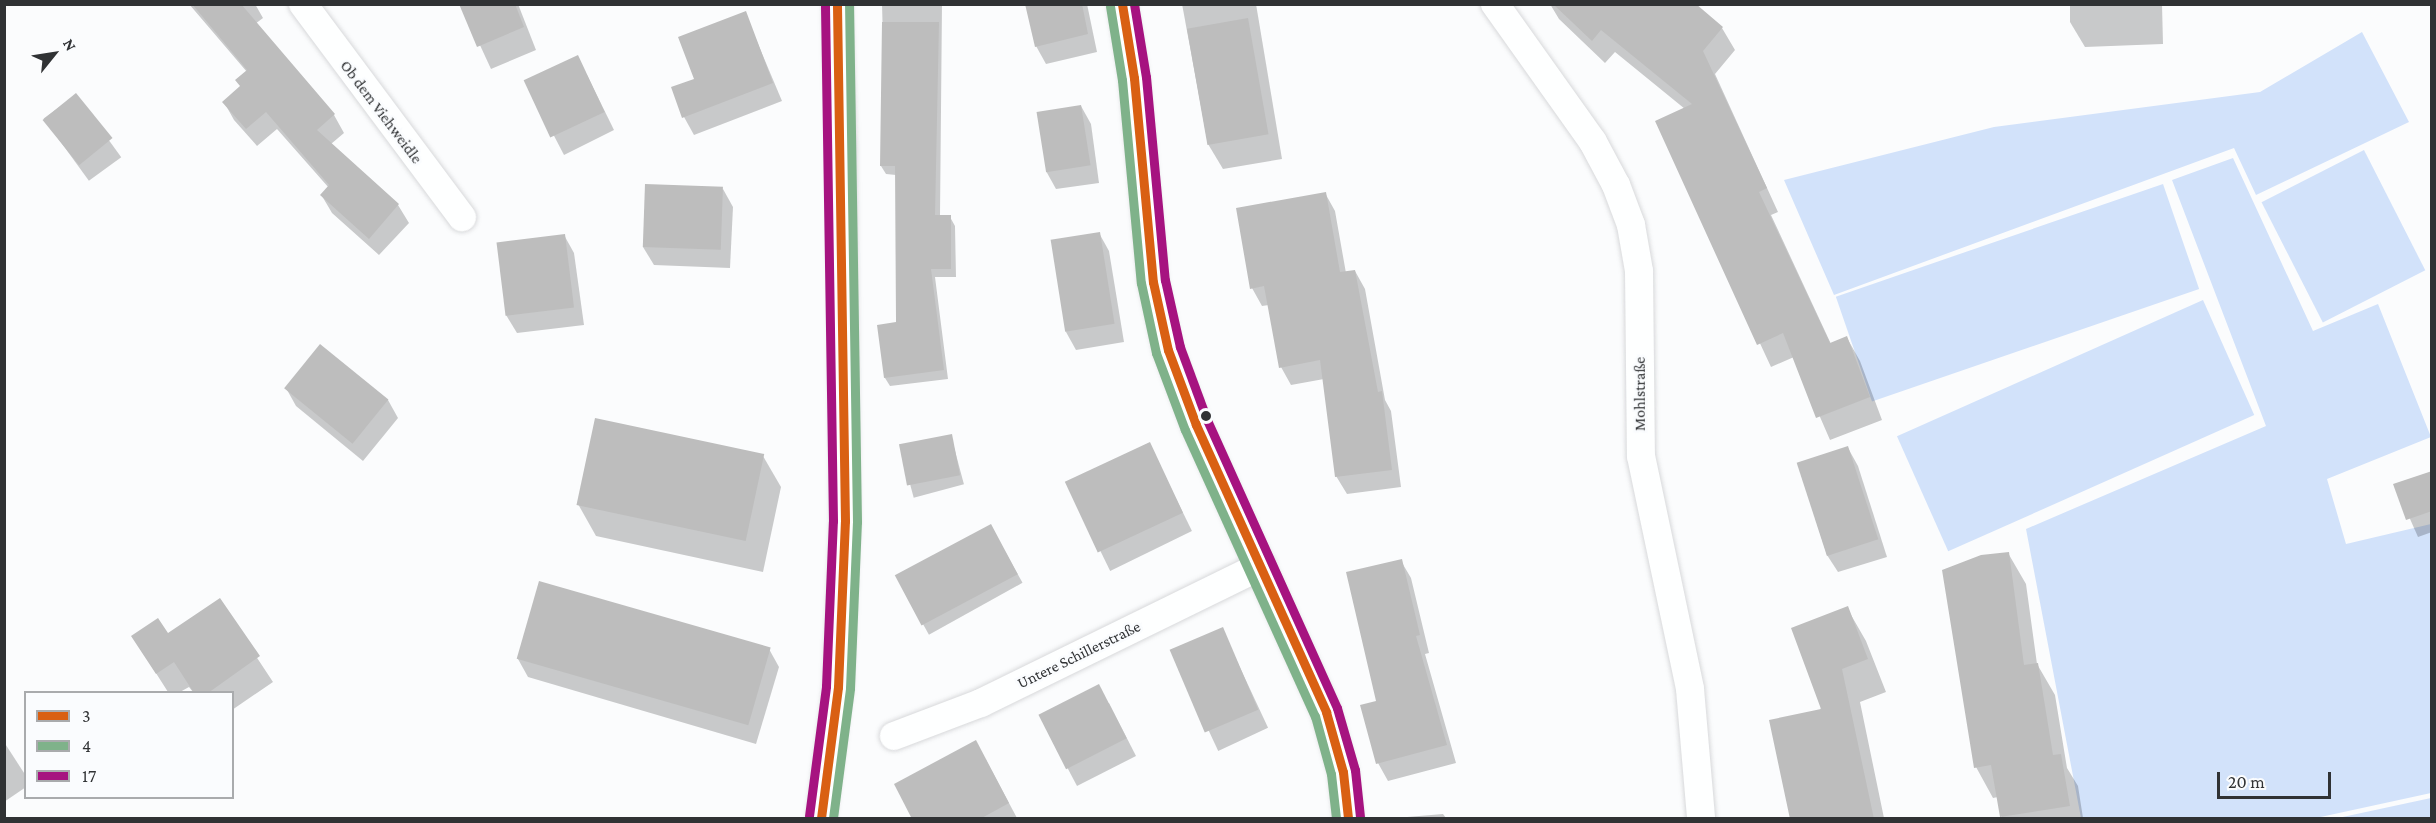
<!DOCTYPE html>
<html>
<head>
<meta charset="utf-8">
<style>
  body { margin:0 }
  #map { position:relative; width:2436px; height:823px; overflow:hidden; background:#fbfcfd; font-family:"Crimson Pro",serif }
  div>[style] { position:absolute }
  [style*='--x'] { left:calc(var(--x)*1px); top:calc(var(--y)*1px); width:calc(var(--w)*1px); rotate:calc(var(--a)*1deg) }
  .green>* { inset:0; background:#d2e2fa; transform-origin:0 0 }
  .shadow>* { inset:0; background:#0003; transform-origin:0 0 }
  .building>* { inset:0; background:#bdbdbd; transform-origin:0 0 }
  .roads { filter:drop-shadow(0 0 2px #d8d9db) drop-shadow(0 0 2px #d8d9db) }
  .street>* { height:28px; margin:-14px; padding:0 14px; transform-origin:14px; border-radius:14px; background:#feffff }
  .bus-1>* { height:9px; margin:-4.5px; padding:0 4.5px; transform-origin:4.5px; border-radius:4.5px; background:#d96013 }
  .bus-2>* { height:9px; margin:-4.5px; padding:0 4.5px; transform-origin:4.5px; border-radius:4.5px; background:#7fb28a }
  .bus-3>* { height:9px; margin:-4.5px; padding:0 4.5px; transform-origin:4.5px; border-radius:4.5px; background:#a61380 }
  .dots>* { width:16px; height:16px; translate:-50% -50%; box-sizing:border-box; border:3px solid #fafcfe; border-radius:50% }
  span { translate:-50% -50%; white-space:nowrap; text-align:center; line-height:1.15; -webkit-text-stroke:5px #fafcfe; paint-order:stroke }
  .street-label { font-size:16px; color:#303234 }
  .frame { position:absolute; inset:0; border:6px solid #303234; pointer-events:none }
  .legend { position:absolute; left:24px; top:691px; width:210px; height:108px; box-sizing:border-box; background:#fafcfe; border:2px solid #a9abad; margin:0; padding:8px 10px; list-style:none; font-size:18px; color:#303234 }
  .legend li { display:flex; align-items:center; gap:12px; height:30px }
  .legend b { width:30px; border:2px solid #a9abad }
  .north { position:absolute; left:24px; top:24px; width:60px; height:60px; -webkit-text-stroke:4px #fafcfe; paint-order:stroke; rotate:60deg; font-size:16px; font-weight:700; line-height:24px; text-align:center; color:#303234 }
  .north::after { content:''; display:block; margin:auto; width:21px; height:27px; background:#303234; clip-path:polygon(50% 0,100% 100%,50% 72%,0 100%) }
  .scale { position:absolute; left:2217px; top:772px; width:114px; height:27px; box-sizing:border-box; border:3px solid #303234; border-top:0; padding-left:8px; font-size:18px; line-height:21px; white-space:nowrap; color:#303234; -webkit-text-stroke:4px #fafcfe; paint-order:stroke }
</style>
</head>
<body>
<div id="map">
  <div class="green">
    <div style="clip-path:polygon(2362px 32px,2409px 122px,2256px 195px,2234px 148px,1834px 295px,1784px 180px,1994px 127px,2260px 92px)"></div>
    <div style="left:2364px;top:150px;width:135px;height:115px;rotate:63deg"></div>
    <div style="clip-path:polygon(2233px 158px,2313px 331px,2378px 304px,2431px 437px,2327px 479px,2346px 544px,2431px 524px,2431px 793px,2316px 818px,2081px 818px,2026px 529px,2266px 426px,2172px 180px)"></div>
    <div style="left:2163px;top:184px;width:111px;height:346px;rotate:71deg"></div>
    <div style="left:2203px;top:300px;width:126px;height:335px;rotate:66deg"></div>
    <div style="clip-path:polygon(2431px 798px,2431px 818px,2338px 818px)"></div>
  </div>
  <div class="shadow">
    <div style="clip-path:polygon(189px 4px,255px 4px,263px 18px,255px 24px,334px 115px,344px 133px,331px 144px,398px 205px,409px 223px,379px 255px,332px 213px,322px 196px,329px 188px,277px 129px,257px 146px,234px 120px,224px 102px,241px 87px,247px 72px)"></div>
    <div style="clip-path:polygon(461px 4px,518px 4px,536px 50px,491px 69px)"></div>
    <div style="clip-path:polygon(882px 4px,942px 4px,940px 217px,950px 217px,955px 226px,956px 277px,935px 277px,948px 379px,890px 386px,885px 378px,897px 324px,896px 175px,886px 174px,881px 166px,885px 119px)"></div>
    <div style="clip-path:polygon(1027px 4px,1087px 4px,1097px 52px,1046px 64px,1036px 46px)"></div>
    <div style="clip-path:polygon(1182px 4px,1256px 4px,1282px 159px,1223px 169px,1208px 144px)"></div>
    <div style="clip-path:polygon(1550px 4px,1647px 4px,1722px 28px,1735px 50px,1715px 74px,1778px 212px,1771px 215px,1831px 344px,1847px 338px,1860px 361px,1882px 420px,1830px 440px,1794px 357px,1771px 367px,1657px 122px,1685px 109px,1615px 52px,1605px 63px,1559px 19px)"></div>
    <div style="clip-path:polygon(2070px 4px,2162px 4px,2163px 44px,2085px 47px,2070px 22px)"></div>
    <div style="clip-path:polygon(745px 13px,782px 101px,694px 135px,684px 117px,696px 80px)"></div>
    <div style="clip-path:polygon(587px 75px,614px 130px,564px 155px,526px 82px)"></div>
    <div style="left:76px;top:95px;width:77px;height:40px;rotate:54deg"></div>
    <div style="clip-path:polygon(1081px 106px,1091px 124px,1099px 183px,1056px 189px,1046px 171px)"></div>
    <div style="clip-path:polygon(723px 189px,733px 207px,730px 268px,654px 265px,643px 247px)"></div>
    <div style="clip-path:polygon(1325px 193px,1335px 211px,1346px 273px,1355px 271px,1365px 289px,1385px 400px,1391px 411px,1401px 487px,1347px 494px,1336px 476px,1324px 379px,1291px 385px,1281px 367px,1269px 305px,1262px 306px,1252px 288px)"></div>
    <div style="clip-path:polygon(1099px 233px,1109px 251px,1124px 342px,1076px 350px,1066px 332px)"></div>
    <div style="clip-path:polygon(564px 235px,574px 253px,584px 325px,517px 333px,506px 315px)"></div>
    <div style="clip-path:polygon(286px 388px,388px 400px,398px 418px,363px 461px,296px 406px)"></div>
    <div style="left:951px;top:436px;width:50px;height:52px;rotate:75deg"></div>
    <div style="left:1149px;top:443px;width:98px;height:91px;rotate:64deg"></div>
    <div style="clip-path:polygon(1848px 448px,1858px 466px,1887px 557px,1838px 572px,1827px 555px,1798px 463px)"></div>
    <div style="clip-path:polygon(763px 456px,781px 487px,763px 572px,596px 536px,578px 504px)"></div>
    <div style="clip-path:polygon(2432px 472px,2432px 532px,2418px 537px,2395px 485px)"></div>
    <div style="left:991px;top:526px;width:65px;height:107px;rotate:61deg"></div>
    <div style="clip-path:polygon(2008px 553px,2026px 584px,2037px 664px,2055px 695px,2067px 768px,2078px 786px,2083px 818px,2002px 818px,1998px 797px,1993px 798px,1976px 767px)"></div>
    <div style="clip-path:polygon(1401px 561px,1411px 578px,1429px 653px,1425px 654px,1456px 763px,1388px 781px,1378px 763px,1378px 702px)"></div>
    <div style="clip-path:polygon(219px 600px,273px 682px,232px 710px,232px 692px,193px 692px,189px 687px,180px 692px,168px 692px,133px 637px,167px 635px)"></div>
    <div style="clip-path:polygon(1847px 608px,1866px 641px,1886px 692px,1860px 702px,1884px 818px,1792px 818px)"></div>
    <div style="left:1222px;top:629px;width:109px;height:55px;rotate:65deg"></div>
    <div style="clip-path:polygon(769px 649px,779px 667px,756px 744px,528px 677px,518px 659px)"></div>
    <div style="clip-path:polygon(1109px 703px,1136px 756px,1077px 786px,1040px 716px)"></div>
    <div style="clip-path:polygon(4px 742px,26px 776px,26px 787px,4px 802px)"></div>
    <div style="clip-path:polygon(986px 760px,1017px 818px,914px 818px)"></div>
    <div style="clip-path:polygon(1443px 814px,1446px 818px,1395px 818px)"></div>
  </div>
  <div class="building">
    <div style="clip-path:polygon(192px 4px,241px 4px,335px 114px,317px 130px,399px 204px,369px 239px,320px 195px,329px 185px,266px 112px,246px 129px,222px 102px,240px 86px,235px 80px,247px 70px)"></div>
    <div style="clip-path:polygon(459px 4px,515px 4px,524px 27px,477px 47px)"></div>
    <div style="clip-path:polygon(1025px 4px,1082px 4px,1088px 34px,1035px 47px)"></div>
    <div style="clip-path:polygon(1553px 4px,1696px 4px,1723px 27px,1703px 51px,1767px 188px,1759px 192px,1830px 343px,1847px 336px,1870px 397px,1816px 418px,1783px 333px,1757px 345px,1655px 121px,1692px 104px,1601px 30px,1592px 41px)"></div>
    <div style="clip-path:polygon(746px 11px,773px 83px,682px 118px,671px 87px,694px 79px,678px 37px)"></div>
    <div style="left:1248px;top:18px;width:118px;height:62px;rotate:80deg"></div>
    <div style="clip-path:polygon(882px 22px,939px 22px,935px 215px,951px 215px,951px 269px,931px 269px,944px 370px,884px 378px,877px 325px,896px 322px,895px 166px,880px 166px)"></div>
    <div style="left:578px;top:55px;width:63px;height:60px;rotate:65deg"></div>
    <div style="left:76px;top:93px;width:58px;height:43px;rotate:51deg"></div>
    <div style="left:1081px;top:105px;width:61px;height:45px;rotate:81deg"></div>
    <div style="left:645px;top:184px;width:78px;height:63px;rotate:2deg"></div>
    <div style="clip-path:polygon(1326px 192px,1340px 272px,1355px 270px,1378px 392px,1382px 391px,1392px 470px,1335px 477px,1320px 360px,1279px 368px,1264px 286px,1250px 289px,1236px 208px)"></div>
    <div style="left:1100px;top:232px;width:93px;height:50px;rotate:81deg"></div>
    <div style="left:565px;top:234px;width:74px;height:69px;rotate:83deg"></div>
    <div style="left:320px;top:344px;width:88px;height:57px;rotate:39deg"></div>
    <div style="left:595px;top:418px;width:173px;height:89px;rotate:12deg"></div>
    <div style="left:952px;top:434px;width:42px;height:54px;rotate:79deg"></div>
    <div style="left:1150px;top:442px;width:78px;height:94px;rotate:65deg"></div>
    <div style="left:1848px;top:446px;width:98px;height:54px;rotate:72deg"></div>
    <div style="clip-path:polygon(2432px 471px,2432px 511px,2406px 520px,2393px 484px)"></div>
    <div style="left:991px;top:524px;width:57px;height:109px;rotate:62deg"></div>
    <div style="clip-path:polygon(2009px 552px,2024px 665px,2038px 663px,2053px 755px,2061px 754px,2070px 806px,2000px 817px,1991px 765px,1974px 768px,1942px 570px,1981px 555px)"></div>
    <div style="clip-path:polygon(1402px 559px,1420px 635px,1416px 636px,1447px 745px,1376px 764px,1360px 705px,1376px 701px,1346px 572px)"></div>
    <div style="left:539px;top:581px;width:241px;height:81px;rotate:16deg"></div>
    <div style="clip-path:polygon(220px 598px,260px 656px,208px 693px,194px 693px,174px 662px,156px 674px,131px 636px,158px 618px,168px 633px)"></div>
    <div style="clip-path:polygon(1848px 606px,1868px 659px,1842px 669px,1874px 819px,1790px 819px,1769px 720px,1821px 709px,1791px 628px)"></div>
    <div style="left:1223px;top:627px;width:90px;height:58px;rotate:67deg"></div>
    <div style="left:1099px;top:684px;width:61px;height:68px;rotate:63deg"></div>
    <div style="clip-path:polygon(976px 740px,1009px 803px,980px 819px,912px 819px,894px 784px)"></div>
  </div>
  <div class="roads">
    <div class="street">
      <div style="--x:303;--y:4;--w:266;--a:53.3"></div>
      <div style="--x:1122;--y:4;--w:75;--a:80.8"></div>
      <div style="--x:1134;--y:78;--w:205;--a:84.7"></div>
      <div style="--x:1153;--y:282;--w:70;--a:77.6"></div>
      <div style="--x:1168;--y:350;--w:80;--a:69.5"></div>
      <div style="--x:1196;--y:425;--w:315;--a:65.6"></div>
      <div style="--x:1326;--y:712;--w:62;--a:74.2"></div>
      <div style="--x:1343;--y:772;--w:46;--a:83.8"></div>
      <div style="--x:1495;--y:4;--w:169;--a:54.6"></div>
      <div style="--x:1593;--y:142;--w:49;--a:61.9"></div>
      <div style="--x:1616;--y:185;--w:43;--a:69.4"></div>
      <div style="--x:1631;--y:225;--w:47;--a:80.1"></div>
      <div style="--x:1639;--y:271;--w:185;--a:89.4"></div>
      <div style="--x:1641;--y:456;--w:238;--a:78.1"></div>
      <div style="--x:1690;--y:689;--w:129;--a:85.1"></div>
      <div style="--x:894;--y:736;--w:93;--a:-20.8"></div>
      <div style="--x:981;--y:703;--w:312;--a:-26.1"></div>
      <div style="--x:821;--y:818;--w:132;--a:-82.6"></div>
      <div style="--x:838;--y:687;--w:166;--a:-87.6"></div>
      <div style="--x:845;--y:521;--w:370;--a:-90.5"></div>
      <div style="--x:842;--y:151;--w:147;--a:-91.9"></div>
    </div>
  </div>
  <div class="bus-1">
    <div style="--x:1122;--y:4;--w:75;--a:80.8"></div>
    <div style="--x:1134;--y:78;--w:205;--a:84.7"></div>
    <div style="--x:1153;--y:282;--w:70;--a:77.6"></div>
    <div style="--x:1168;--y:350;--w:80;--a:69.5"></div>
    <div style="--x:1196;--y:425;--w:315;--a:65.6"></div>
    <div style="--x:1326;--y:712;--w:62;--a:74.2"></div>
    <div style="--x:1343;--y:772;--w:46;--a:83.8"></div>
    <div style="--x:821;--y:818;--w:132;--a:-82.6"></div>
    <div style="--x:838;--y:687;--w:166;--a:-87.6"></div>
    <div style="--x:845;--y:521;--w:517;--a:-90.89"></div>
  </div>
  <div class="bus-2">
    <div style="--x:1110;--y:6;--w:75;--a:80.8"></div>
    <div style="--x:1122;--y:80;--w:204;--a:84.7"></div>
    <div style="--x:1141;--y:283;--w:72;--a:77.9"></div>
    <div style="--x:1156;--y:353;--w:82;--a:69.4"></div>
    <div style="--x:1185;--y:430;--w:314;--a:65.6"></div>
    <div style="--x:1315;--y:716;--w:60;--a:74.6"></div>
    <div style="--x:1331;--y:774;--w:44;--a:83.5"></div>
    <div style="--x:833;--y:818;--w:131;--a:-82.5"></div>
    <div style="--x:850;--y:688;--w:166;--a:-87.6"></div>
    <div style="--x:857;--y:522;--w:518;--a:-90.88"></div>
  </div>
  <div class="bus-3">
    <div style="--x:1134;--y:4;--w:74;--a:80.7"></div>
    <div style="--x:1146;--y:77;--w:204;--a:84.7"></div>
    <div style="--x:1165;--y:280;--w:69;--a:77.4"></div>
    <div style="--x:1180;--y:347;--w:78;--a:69.7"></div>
    <div style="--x:1207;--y:420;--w:316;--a:65.7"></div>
    <div style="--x:1337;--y:708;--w:65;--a:73.8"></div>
    <div style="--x:1355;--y:770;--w:47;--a:83.9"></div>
    <div style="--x:809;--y:816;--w:131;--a:-82.5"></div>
    <div style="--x:826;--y:686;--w:165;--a:-87.6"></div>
    <div style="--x:833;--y:521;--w:517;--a:-90.89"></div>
  </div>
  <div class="dots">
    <div style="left:1206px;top:416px;background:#303234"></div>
  </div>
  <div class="street-label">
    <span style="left:381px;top:112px;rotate:53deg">Ob dem Viehweidle</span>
    <span style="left:1640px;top:394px;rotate:-90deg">Mohlstraße</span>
    <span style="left:1079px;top:655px;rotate:-26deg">Untere Schillerstraße</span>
  </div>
  <div class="frame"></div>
  <ul class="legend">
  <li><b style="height:8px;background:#d96013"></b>3</li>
  <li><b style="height:8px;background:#7fb28a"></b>4</li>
  <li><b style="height:8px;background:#a61380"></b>17</li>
  </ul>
  <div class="north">N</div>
  <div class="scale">20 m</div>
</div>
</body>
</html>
